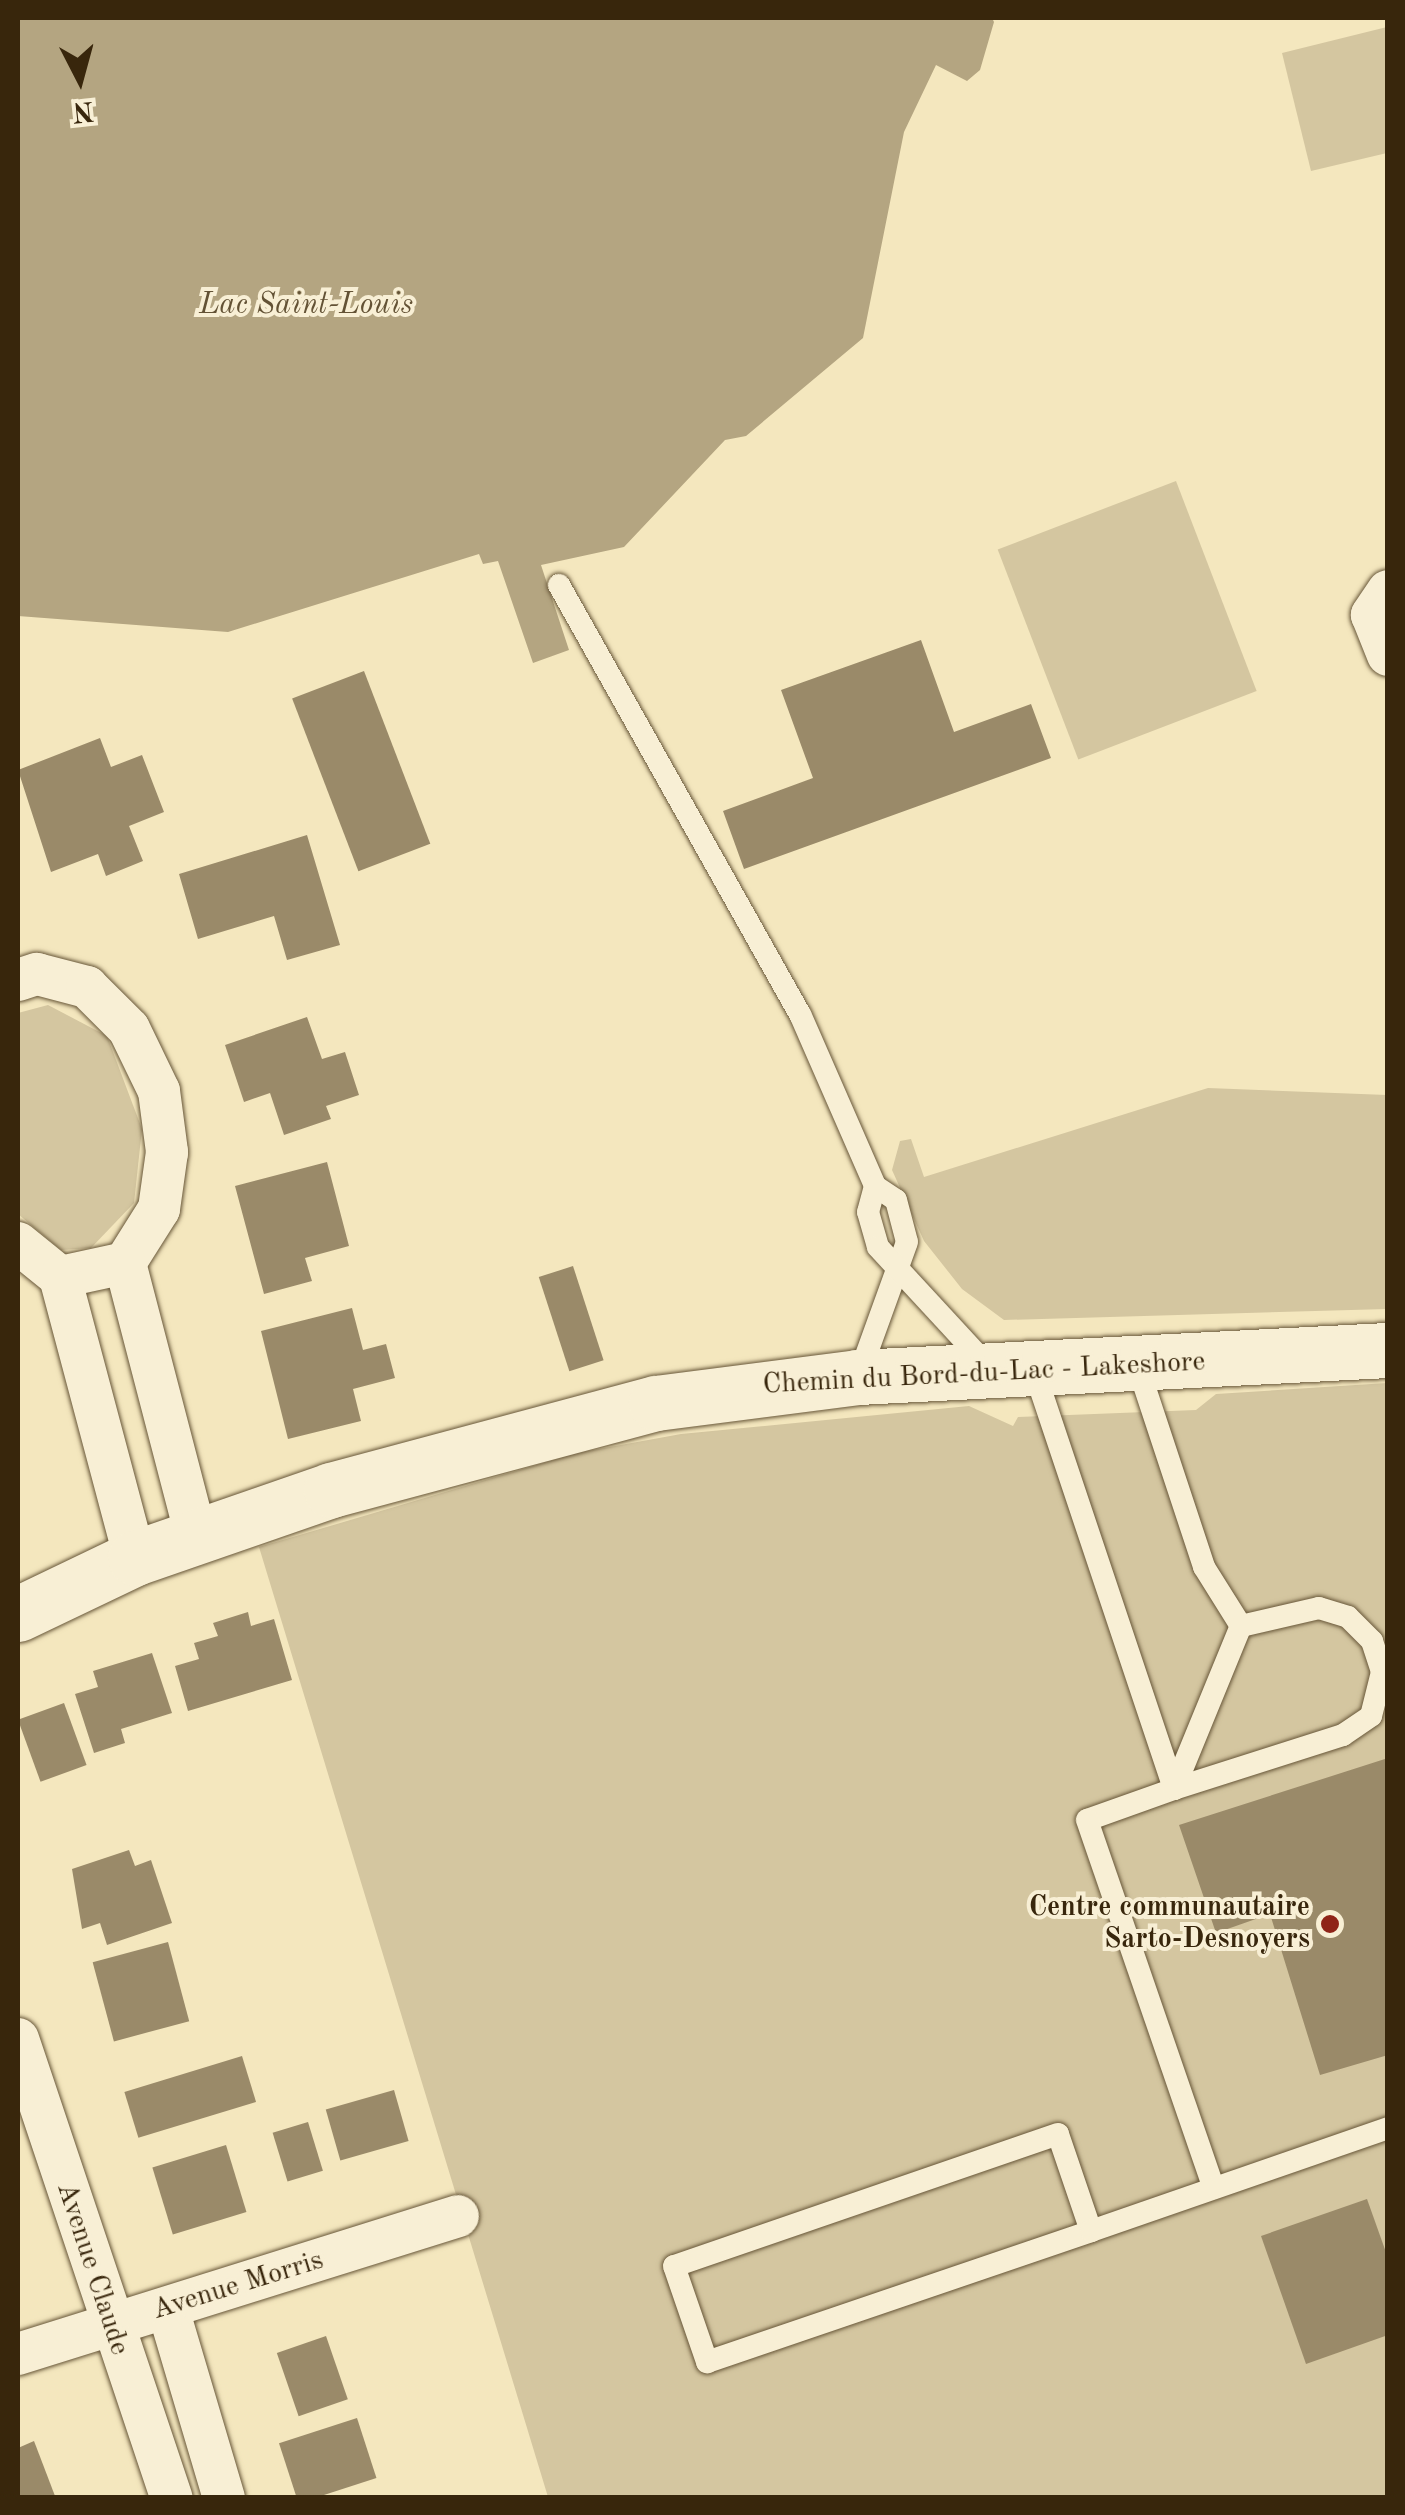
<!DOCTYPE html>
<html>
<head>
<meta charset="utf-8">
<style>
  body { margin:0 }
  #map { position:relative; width:1405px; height:2515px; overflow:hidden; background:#f4e7be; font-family:"Old Standard TT",serif }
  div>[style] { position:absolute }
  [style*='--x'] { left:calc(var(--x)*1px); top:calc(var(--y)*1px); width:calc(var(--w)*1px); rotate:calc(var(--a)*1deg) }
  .green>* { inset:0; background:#d4c6a0; transform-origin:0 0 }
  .water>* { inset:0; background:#b4a581 }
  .building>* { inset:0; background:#9a8a69; transform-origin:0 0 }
  .roads { filter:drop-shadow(0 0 2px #675638) drop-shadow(0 0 2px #675638) }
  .lane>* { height:22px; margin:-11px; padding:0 11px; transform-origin:11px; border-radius:11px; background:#f8efd5 }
  .street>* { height:42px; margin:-21px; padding:0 21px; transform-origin:21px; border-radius:21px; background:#f8efd5 }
  .secondary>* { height:55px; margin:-27.5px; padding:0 27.5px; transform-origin:27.5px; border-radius:27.5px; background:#f8efd5 }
  .dots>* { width:28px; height:28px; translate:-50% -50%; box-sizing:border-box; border:5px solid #f8efd5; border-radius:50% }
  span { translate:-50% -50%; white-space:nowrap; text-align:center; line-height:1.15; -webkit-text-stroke:8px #f8efd5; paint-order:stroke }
  .street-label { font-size:28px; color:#38260c }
  .poi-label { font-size:28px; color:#38260c; font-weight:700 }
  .right { translate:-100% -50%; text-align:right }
  .water-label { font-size:30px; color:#635235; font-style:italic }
  .frame { position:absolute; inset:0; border:20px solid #38260c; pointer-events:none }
  .north { position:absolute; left:30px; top:30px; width:100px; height:100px; -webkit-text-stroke:8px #f8efd5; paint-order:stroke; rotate:174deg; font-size:28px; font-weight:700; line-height:40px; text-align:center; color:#38260c }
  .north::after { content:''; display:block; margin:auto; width:35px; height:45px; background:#38260c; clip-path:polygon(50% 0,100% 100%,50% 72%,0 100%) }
</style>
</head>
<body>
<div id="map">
  <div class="green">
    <div style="clip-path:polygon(1387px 27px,1387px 153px,1311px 171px,1282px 53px)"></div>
    <div style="left:1176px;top:481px;width:225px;height:191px;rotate:69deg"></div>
    <div style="clip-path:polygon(48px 1005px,107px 1036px,142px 1129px,134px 1203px,91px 1248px,61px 1250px,18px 1214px,18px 1013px)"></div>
    <div style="clip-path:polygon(1208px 1088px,1387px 1095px,1387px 1309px,1004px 1320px,962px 1289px,924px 1241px,892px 1170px,900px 1141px,911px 1139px,924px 1177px)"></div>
    <div style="clip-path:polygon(1387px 1383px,1387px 2497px,548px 2497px,259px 1547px,577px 1453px,681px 1434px,969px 1406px,1013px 1426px,1018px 1417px,1196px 1410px,1216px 1394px)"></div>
  </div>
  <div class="water">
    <div style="clip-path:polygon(18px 18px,992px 18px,994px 22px,980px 70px,967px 81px,936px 65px,904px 132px,863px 338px,746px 436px,725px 440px,624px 547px,541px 565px,569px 650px,533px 663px,498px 561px,483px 564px,479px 554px,228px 632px,18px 616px)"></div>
  </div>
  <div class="building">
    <div style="clip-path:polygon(921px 640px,954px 732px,1031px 704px,1051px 758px,744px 869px,723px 811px,813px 778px,781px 690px)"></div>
    <div style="left:364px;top:671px;width:185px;height:77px;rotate:69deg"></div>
    <div style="clip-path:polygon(100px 738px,111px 767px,142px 755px,164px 812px,129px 826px,143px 861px,106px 876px,98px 854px,51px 872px,18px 770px)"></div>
    <div style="clip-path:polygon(307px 835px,340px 945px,287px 960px,274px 916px,198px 939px,179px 874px)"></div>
    <div style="clip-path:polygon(307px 1017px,322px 1059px,345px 1052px,359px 1095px,326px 1106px,331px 1119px,284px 1135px,270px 1093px,244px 1102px,225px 1045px)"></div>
    <div style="clip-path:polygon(327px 1162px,349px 1246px,305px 1258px,312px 1281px,264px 1294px,235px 1186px)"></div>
    <div style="left:573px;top:1266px;width:99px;height:36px;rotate:72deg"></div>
    <div style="clip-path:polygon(352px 1308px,363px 1350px,386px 1344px,395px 1378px,353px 1389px,361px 1421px,288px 1439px,261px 1331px)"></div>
    <div style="clip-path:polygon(248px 1612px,251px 1626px,274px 1619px,292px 1680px,188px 1711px,175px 1666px,199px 1659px,194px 1643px,218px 1636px,213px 1623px)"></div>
    <div style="clip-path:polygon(152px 1653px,172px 1713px,121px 1729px,125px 1743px,94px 1753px,75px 1694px,98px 1687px,93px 1671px)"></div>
    <div style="left:64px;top:1703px;width:66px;height:49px;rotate:70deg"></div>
    <div style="clip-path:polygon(1388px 1758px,1388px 2055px,1320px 2075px,1270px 1914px,1216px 1933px,1179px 1825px)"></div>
    <div style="clip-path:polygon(129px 1850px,135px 1866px,151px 1860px,172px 1923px,107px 1945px,100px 1923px,82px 1929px,72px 1869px)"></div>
    <div style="left:168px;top:1942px;width:82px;height:78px;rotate:75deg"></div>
    <div style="left:242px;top:2056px;width:48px;height:123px;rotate:73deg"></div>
    <div style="left:394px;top:2090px;width:53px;height:71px;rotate:74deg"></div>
    <div style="left:308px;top:2122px;width:51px;height:37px;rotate:73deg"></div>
    <div style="left:226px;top:2145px;width:70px;height:77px;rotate:73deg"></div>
    <div style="clip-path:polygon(1367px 2199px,1388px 2258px,1388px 2335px,1306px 2364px,1261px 2236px)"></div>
    <div style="left:326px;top:2336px;width:67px;height:52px;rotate:71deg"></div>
    <div style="left:357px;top:2418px;width:63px;height:82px;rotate:72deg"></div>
    <div style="clip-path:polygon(34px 2441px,55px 2496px,52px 2498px,18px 2498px,18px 2448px)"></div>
  </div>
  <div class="roads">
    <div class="lane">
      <div style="--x:559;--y:585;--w:492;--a:60.7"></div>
      <div style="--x:800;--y:1014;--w:188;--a:66.4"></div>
      <div style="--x:875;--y:1186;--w:25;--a:34"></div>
      <div style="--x:896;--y:1200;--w:43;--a:75.3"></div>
      <div style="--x:907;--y:1242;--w:144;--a:109.9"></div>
      <div style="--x:875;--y:1186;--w:27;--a:105"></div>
      <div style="--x:868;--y:1212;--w:36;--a:74"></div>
      <div style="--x:878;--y:1247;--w:161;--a:47.3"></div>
      <div style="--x:1137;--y:1364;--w:214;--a:71.7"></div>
      <div style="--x:1204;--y:1567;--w:70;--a:57.9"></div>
      <div style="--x:1033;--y:1367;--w:445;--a:71.5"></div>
      <div style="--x:1174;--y:1789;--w:92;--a:160.4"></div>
      <div style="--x:1087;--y:1820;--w:389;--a:71"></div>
      <div style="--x:1319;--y:1608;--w:30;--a:17"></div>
      <div style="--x:1348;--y:1617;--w:34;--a:45"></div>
      <div style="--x:1372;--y:1641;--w:33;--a:72"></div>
      <div style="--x:1382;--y:1672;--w:45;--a:104"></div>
      <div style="--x:1371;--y:1716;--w:34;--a:146"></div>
      <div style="--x:1343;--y:1735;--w:177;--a:162.3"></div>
      <div style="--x:1174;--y:1789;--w:176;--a:-67.7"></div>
      <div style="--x:1241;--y:1626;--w:80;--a:-13"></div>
      <div style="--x:1091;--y:2231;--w:102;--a:-108.8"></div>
      <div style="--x:1058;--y:2134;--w:406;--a:161"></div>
      <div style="--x:674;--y:2266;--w:102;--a:71"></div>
      <div style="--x:707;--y:2362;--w:406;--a:-18.8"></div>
      <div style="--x:1091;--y:2231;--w:314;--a:-19.1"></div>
    </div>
    <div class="street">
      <div style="--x:1388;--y:591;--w:29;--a:124"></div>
      <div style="--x:1372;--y:615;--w:43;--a:68.2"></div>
      <div style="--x:18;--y:980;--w:20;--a:-18"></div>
      <div style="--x:37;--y:974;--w:52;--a:14.6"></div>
      <div style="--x:87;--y:987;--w:59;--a:45"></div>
      <div style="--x:129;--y:1029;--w:69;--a:64.2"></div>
      <div style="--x:159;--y:1091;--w:62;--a:82.5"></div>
      <div style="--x:167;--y:1152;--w:58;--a:98"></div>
      <div style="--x:159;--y:1209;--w:64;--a:122.2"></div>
      <div style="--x:125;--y:1263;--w:66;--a:167.8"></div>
      <div style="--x:60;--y:1277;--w:54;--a:-141"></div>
      <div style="--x:125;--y:1263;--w:281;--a:75.4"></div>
      <div style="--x:60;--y:1277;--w:291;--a:75.1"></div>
      <div style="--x:18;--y:2039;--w:484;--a:71.5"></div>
      <div style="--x:168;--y:2309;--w:197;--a:73.5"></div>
      <div style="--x:18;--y:2354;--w:461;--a:-17.4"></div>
    </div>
    <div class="secondary">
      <div style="--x:18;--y:1614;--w:130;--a:-25.6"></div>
      <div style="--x:135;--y:1558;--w:207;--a:-19.1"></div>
      <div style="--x:331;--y:1490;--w:336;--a:-15"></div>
      <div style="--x:656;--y:1403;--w:204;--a:-7.3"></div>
      <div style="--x:858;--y:1377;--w:531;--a:-2.92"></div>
    </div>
  </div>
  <div class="dots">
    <div style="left:1330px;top:1924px;background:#8f2418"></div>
  </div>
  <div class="street-label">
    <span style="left:984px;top:1374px;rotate:-3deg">Chemin du Bord-du-Lac - Lakeshore</span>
    <span style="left:92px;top:2269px;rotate:72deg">Avenue Claude</span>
    <span style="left:238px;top:2286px;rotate:-17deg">Avenue Morris</span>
  </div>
  <div class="poi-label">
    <span class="right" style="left:1310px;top:1924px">Centre communautaire<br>Sarto-Desnoyers</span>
  </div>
  <div class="water-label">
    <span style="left:306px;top:305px">Lac Saint-Louis</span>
  </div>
  <div class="frame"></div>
  <div class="north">N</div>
</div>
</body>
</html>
